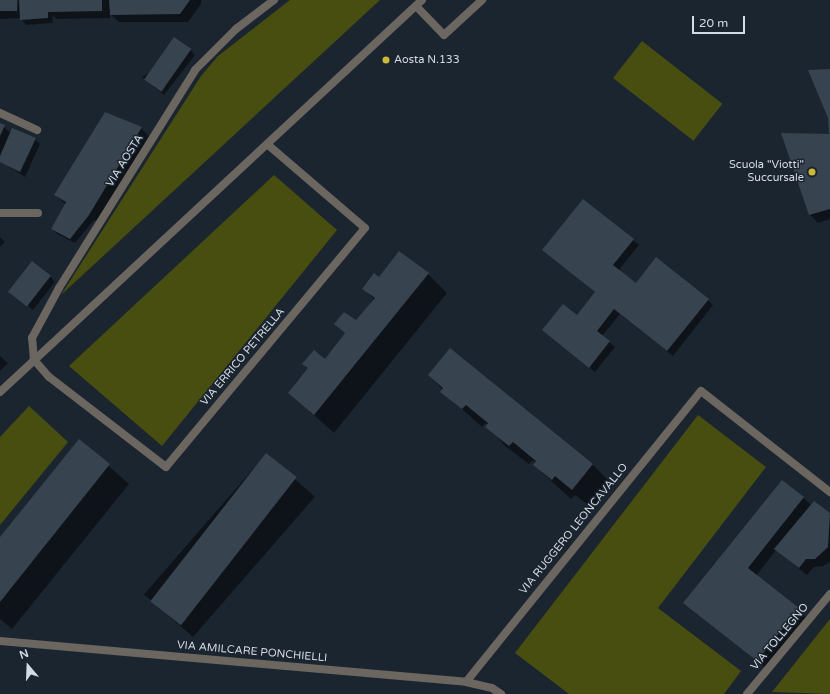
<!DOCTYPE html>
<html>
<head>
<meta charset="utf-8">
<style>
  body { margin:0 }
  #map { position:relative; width:830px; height:694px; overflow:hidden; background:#1b2530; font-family:"Varela Round",sans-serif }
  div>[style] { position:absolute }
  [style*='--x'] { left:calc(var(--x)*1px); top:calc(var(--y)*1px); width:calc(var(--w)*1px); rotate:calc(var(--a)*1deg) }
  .green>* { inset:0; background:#474e10; transform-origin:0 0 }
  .shadow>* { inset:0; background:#0007; transform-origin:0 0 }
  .building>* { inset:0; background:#384350; transform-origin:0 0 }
  .lane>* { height:8px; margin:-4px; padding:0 4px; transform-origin:4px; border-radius:4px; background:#6c6660 }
  .street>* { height:8px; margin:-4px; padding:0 4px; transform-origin:4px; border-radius:4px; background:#6c6660 }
  .dots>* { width:11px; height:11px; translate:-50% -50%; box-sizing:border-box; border:2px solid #1b2530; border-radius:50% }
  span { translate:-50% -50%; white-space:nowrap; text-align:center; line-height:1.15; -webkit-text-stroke:3px #1b2530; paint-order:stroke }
  .poi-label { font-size:11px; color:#d5dbe3 }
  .left { translate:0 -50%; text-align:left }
  .right { translate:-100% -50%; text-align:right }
  .street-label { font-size:11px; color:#d5dbe3 }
  .north { position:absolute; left:8px; top:646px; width:40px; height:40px; -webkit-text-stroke:3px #1b2530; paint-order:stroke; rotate:341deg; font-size:11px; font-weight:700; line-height:16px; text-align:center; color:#d5dbe3 }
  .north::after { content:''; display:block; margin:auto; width:14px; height:18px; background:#d5dbe3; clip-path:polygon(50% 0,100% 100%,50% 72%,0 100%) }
  .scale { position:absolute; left:692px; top:16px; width:53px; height:18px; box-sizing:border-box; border:2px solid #d5dbe3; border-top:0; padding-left:5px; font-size:12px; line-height:14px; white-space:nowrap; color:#d5dbe3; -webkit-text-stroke:3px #1b2530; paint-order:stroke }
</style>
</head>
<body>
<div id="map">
  <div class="green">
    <div style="clip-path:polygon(290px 0,380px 0,61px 295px,201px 76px,218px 56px)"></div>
    <div style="left:642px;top:41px;width:102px;height:47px;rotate:38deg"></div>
    <div style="clip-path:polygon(274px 175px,337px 230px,162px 446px,69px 366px)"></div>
    <div style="clip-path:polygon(29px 406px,68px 442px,0 525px,0 437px)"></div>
    <div style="clip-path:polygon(698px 415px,766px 467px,658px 608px,741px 671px,724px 694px,569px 694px,515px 653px)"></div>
    <div style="clip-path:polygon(830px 619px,830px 694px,772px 692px)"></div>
  </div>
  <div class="shadow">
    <div style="clip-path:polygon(0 0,16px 0,17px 15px,18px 0,201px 0,201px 4px,188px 22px,119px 22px,110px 14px,110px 18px,57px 19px,52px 15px,53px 23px,26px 25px,21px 18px,0 19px)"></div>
    <div style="clip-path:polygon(190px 50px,195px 55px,164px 95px,142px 77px)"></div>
    <div style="clip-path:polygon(830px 70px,830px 219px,818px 223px,810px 215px,782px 134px,830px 135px)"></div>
    <div style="clip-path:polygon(0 124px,11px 133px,35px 139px,40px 144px,25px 177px,0 161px)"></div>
    <div style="clip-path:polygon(141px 128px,149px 136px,98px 222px,94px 220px,75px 243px,57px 234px,52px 229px,65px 204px,55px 195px)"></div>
    <div style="clip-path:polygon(583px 200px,639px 245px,618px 271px,636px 285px,708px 300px,713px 305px,673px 356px,620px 314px,602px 336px,615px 347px,595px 372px,543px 330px,577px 316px,596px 293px,543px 250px)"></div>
    <div style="left:0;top:237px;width:7px;height:39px;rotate:45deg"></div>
    <div style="clip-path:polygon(428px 274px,447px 293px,334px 433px,289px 393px,326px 360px,346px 334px,336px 324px,356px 322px,374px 299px,364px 289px,379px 278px)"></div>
    <div style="clip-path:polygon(50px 276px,55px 282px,33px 310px,10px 292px)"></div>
    <div style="clip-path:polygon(450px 349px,593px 465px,612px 484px,592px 508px,575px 495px,571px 499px,534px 465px,536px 463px,533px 460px,529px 464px,505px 446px,488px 425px,485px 423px,482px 427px,442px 391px,443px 390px,429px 375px)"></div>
    <div style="clip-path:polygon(0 356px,8px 363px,0 371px)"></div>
    <div style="clip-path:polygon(79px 440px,129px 484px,12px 629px,0 619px,0 538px)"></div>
    <div style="left:266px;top:454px;width:65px;height:186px;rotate:41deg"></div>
    <div style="clip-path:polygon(803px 497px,812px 506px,815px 503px,830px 515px,830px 562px,823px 566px,814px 567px,807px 575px,776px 550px,756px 576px,809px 619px,768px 670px,685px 602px)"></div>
  </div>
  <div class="building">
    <div style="left:0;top:0;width:17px;height:11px"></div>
    <div style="clip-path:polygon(19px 0,102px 0,102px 11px,48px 12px,48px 18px,20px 20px)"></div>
    <div style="clip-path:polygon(109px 0,190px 0,180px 14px,110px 15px)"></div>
    <div style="left:174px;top:37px;width:21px;height:52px;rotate:35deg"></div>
    <div style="clip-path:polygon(830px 69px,830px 209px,809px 215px,781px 133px,829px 134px,828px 118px,808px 70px)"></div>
    <div style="clip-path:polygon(105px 112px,142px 127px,89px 215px,70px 239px,51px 229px,66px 202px,54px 195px)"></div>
    <div style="clip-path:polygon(0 123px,5px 125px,0 136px)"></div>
    <div style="clip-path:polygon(12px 128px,36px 138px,20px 172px,0 162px,0 156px)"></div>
    <div style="clip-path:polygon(583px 199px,634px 239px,613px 265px,636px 283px,656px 257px,709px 299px,667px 351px,614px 309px,597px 331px,610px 341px,589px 368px,542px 330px,563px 304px,577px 315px,595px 292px,542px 250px)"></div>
    <div style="clip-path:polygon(399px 251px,429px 273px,314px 415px,288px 393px,308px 368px,302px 364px,314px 350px,325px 359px,345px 333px,334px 324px,344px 312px,356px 320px,375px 298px,362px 289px,374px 273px,379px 277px)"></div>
    <div style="left:32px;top:261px;width:24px;height:39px;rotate:38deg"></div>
    <div style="clip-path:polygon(450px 348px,593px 464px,572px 490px,555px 476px,552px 480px,533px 465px,536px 461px,513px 442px,509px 446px,485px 427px,488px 423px,466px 405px,462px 409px,440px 392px,443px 388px,428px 375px)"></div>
    <div style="clip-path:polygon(79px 439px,110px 464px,0 602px,0 537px)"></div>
    <div style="left:266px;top:453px;width:39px;height:188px;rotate:38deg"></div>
    <div style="clip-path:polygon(782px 480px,804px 497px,748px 568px,799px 608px,757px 661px,683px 603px)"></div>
    <div style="clip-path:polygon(814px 501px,830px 513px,828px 547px,815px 559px,806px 559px,799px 568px,774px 549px)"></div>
  </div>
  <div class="lane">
    <div style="--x:416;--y:6;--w:40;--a:46"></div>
    <div style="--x:444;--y:35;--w:52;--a:-42.6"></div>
  </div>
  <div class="street">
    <div style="--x:0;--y:113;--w:41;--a:24.7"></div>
    <div style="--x:267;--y:144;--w:129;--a:40.6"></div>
    <div style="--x:365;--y:228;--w:311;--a:129.8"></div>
    <div style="--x:166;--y:467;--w:148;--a:-142.4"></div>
    <div style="--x:49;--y:377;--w:23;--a:-131"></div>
    <div style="--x:34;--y:360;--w:22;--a:-95"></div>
    <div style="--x:32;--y:338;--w:57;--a:-61.6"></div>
    <div style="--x:59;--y:288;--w:257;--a:-58"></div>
    <div style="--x:195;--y:70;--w:58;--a:-45"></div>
    <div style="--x:236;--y:29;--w:48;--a:-37.3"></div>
    <div style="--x:0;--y:213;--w:38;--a:0"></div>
    <div style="--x:0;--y:392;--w:576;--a:-42.89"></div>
    <div style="--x:0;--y:641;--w:468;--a:5"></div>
    <div style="--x:466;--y:682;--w:27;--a:13"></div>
    <div style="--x:492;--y:688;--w:11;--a:34"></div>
    <div style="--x:466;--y:682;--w:374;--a:-51.1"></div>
    <div style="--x:701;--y:391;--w:164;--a:38.1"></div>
    <div style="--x:747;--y:694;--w:130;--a:-50.3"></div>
  </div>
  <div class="dots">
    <div style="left:386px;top:60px;background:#cdb938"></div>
    <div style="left:812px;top:172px;background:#cdb938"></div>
  </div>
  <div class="poi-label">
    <span class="left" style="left:394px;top:60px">Aosta N.133</span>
    <span class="right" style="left:804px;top:172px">Scuola "Viotti"<br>Succursale</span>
  </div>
  <div class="street-label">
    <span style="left:125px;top:161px;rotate:-58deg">VIA AOSTA</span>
    <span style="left:243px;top:357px;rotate:-50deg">VIA ERRICO PETRELLA</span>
    <span style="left:574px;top:529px;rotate:-51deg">VIA RUGGERO LEONCAVALLO</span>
    <span style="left:780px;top:637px;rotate:-50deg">VIA TOLLEGNO</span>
    <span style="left:252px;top:652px;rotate:5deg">VIA AMILCARE PONCHIELLI</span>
  </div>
  <div class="north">N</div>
  <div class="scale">20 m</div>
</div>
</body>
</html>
